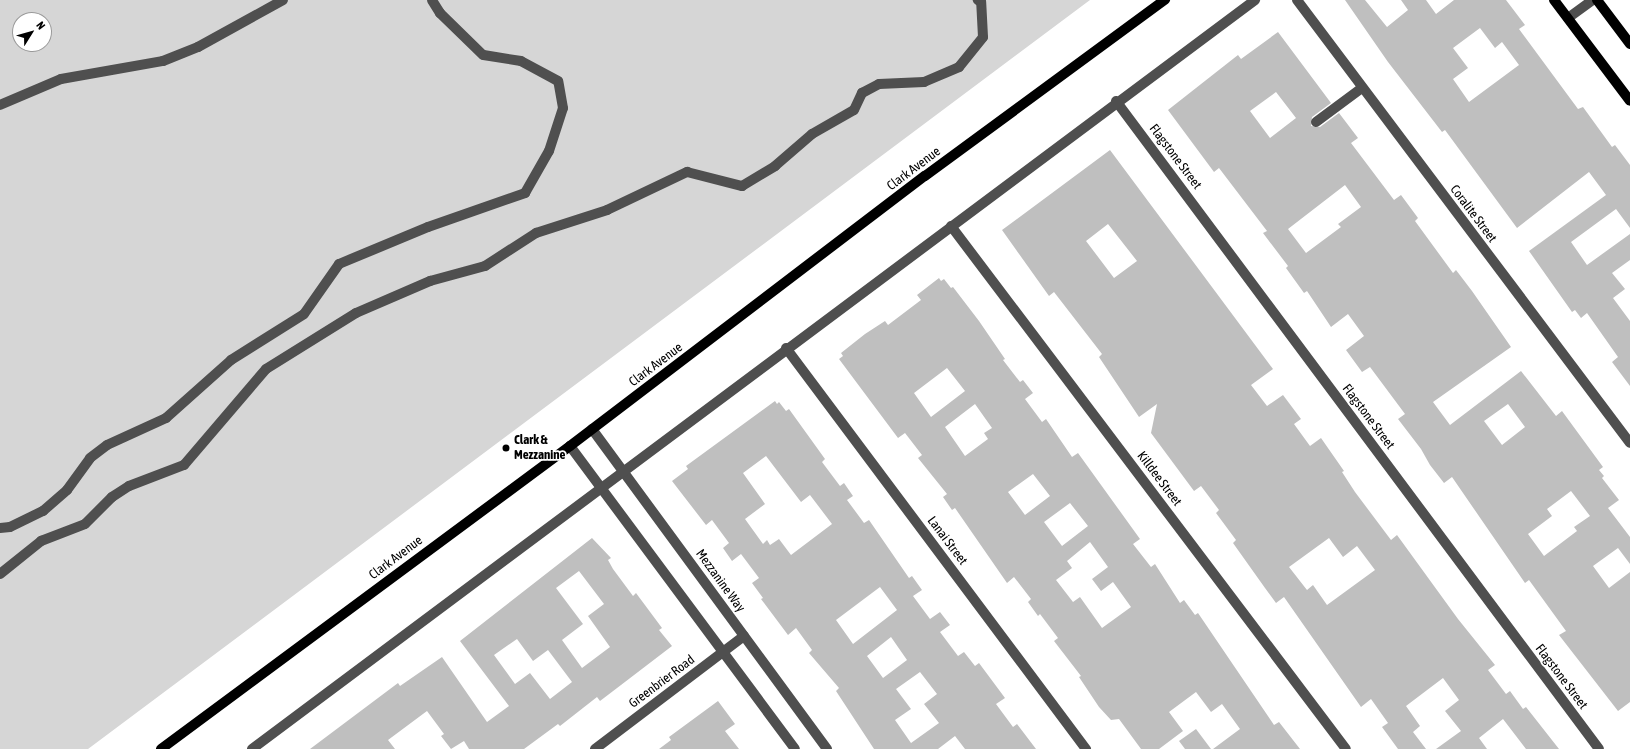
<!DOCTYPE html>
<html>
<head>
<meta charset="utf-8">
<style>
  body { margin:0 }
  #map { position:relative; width:1630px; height:749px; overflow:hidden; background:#fff; font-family:"Asap Condensed",sans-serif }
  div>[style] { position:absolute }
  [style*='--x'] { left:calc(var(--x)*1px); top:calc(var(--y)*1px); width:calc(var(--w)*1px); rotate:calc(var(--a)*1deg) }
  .green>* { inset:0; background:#d6d6d6 }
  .building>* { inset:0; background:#bfbfbf }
  .minor>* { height:10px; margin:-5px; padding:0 5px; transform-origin:5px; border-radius:5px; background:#4f4f4f }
  .major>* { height:10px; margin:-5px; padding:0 5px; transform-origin:5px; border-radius:5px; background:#000 }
  .dots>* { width:11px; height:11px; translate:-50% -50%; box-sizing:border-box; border:2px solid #fff; border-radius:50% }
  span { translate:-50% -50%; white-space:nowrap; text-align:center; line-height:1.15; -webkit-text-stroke:3.5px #fff; paint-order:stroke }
  .street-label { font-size:13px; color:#000 }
  .poi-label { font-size:13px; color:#000; font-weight:700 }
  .left { translate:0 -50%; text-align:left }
  .north { position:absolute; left:12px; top:12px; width:40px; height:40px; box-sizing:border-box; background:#fff; border:1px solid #999; border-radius:50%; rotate:53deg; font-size:11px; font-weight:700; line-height:16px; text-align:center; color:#000 }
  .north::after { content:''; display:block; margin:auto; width:14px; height:18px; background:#000; clip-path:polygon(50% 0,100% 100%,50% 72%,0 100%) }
</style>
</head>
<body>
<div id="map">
  <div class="green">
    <div style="clip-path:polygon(evenodd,0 0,1090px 0,88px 749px,0 749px,0 0,20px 20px,44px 20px,44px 44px,20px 44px,20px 20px)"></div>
  </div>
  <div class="building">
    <div style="clip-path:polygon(evenodd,1345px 0,1365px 0,1387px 27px,1408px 10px,1401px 0,1426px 0,1436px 14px,1454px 0,1506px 0,1525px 25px,1519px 29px,1578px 109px,1583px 107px,1612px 147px,1615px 145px,1630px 165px,1630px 228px,1616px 209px,1571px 242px,1587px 265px,1630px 234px,1630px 260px,1612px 273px,1625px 289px,1613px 298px,1630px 321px,1630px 386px,1612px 362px,1618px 357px,1587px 313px,1581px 318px,1575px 310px,1572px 312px,1529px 251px,1606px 195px,1589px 172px,1517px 228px,1445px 130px,1442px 132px,1388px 62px,1345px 0,1480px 28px,1495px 48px,1502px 42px,1519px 65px,1469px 102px,1453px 79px,1468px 68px,1453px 48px,1480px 28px)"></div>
    <div style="clip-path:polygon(evenodd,1278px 32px,1331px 103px,1312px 117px,1311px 126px,1320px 127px,1339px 113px,1358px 138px,1351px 143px,1394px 200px,1401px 195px,1418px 218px,1415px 221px,1453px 273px,1456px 270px,1472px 291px,1511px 347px,1433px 402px,1450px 425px,1521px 371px,1556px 416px,1562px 411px,1603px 467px,1599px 470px,1604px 476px,1602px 478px,1619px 500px,1608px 508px,1630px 537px,1630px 564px,1618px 548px,1593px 566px,1609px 588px,1630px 572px,1630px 702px,1618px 711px,1559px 635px,1566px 631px,1529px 580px,1525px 583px,1452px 477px,1444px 483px,1430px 465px,1421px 449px,1398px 419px,1405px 414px,1370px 367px,1362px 372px,1346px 350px,1364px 336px,1348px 314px,1331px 327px,1307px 291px,1304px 293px,1286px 268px,1288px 266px,1263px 233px,1267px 231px,1219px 168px,1214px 172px,1168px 110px,1238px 55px,1241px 59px,1278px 32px,1276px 92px,1296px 118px,1270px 138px,1250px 111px,1276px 92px,1278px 32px,1345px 185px,1361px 207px,1338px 224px,1341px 227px,1306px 253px,1288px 229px,1345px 185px,1278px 32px,1508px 404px,1525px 427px,1502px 445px,1484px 421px,1508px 404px,1278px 32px,1571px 491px,1590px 516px,1574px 527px,1577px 531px,1544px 556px,1528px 534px,1552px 516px,1547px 509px,1571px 491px)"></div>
    <div style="clip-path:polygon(evenodd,1110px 150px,1273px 369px,1251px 385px,1267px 406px,1283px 395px,1301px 419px,1294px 424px,1310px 446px,1321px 438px,1344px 471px,1342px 472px,1355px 492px,1391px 540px,1397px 535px,1458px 619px,1495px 665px,1488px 670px,1506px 694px,1510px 691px,1523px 709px,1526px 707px,1559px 749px,1526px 749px,1503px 719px,1479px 738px,1487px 749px,1436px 749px,1461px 731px,1445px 711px,1459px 700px,1443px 678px,1406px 706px,1420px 726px,1413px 732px,1426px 749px,1398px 749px,1382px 727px,1388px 723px,1371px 699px,1361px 707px,1284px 597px,1276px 603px,1265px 588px,1233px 543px,1236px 540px,1216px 513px,1219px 510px,1201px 486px,1194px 491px,1151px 433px,1157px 404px,1139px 417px,1099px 357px,1102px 354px,1054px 292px,1049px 296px,1002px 230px,1110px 150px,1108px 224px,1137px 261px,1114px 278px,1086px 241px,1108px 224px,1110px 150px,1329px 538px,1343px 557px,1357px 546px,1375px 570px,1327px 605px,1313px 585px,1307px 590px,1289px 567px,1329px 538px)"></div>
    <div style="clip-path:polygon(evenodd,939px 278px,941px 281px,944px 279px,951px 288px,953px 287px,979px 321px,1005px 359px,1003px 360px,1020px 382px,1023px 380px,1033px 393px,1025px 399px,1042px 422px,1046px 419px,1072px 457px,1078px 453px,1140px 539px,1133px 544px,1151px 567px,1155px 564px,1180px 603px,1184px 600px,1195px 615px,1198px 613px,1274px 725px,1279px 722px,1300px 749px,1213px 749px,1240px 729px,1222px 704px,1211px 712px,1196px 692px,1169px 712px,1183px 731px,1159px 749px,1141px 749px,1119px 719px,1111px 720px,1099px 707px,1079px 677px,1081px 676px,1054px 641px,1058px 638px,1040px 614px,1038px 616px,1028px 602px,1031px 599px,1014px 577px,1007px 583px,955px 508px,952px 510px,943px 497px,947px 494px,918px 458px,922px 455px,905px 433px,898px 438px,839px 359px,843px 356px,841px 353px,865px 334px,885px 321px,888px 325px,921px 300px,917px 295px,939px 278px,947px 368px,965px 391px,931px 417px,914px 393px,947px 368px,939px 278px,975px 404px,992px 428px,984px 433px,988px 439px,965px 456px,945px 427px,975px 404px,939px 278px,1033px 474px,1050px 496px,1025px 515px,1008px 492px,1033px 474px,939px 278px,1070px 503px,1088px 526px,1062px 546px,1044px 522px,1070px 503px,939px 278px,1090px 542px,1108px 567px,1092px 579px,1101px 591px,1113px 582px,1131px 607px,1102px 628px,1080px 597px,1073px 602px,1056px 580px,1072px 568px,1067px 561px,1090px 542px)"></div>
    <div style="clip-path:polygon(evenodd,775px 401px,777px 404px,779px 402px,786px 411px,789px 409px,825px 459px,822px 462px,840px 486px,844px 483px,853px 496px,847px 500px,864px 523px,869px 520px,909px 578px,912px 576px,922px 590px,913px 596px,930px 619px,940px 612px,950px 625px,940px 632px,958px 656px,964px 652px,975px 666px,979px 663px,1005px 698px,996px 704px,1013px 727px,1017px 724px,1036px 749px,965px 749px,955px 736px,938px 749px,874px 749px,836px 691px,839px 688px,809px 653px,812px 650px,796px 628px,788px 635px,761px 599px,763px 598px,752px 583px,759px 578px,741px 554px,732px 561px,723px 548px,729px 543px,712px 520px,706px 525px,672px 481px,688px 469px,686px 466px,775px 401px,766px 456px,801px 502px,810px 495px,832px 524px,791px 555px,779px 539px,770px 545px,767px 540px,763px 544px,745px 519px,765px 504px,743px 473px,766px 456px,775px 401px,880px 587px,897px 610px,853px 644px,836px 620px,880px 587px,775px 401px,891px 637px,907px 660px,883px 678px,867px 656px,891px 637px,775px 401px,920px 672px,937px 694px,924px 704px,939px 723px,911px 743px,895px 720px,911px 709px,896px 689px,920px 672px)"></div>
    <div style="clip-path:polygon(evenodd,592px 538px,611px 558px,608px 560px,613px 569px,633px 596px,636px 593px,662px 628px,659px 630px,672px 646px,621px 685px,600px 701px,597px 697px,560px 726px,558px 724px,524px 749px,469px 749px,464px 741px,451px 749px,441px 736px,444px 734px,427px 711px,388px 740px,395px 749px,310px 749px,398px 683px,400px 686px,442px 657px,487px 722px,509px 706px,460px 641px,592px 538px,579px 571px,604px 604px,588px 616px,610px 647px,582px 668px,562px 640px,583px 624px,556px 588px,579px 571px,592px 538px,517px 639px,533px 661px,548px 650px,572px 682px,550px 699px,530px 673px,515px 684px,494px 655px,517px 639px)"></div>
    <div style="clip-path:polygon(718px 701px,735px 724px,725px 731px,739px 749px,659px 749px,671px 740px,669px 737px)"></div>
    <div style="clip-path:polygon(1196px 729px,1211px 749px,1185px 749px,1179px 741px)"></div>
  </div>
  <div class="minor">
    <div style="--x:1297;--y:0;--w:554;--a:53.07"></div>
    <div style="--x:1568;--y:18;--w:31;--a:-36"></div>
    <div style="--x:1116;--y:101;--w:808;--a:53.3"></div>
    <div style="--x:0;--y:105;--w:66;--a:-23.1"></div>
    <div style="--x:61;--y:79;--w:104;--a:-10"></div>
    <div style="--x:163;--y:61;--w:38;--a:-22"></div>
    <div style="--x:198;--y:47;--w:97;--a:-28.9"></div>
    <div style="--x:1316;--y:122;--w:57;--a:-36.5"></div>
    <div style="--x:951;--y:226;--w:655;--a:52.94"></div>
    <div style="--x:786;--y:348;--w:501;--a:53.2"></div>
    <div style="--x:592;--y:429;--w:397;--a:53.7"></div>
    <div style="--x:570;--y:446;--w:377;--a:53.4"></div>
    <div style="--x:0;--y:528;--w:10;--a:-6"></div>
    <div style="--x:10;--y:527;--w:37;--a:-26"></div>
    <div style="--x:43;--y:511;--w:32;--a:-41"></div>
    <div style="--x:67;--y:490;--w:39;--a:-54"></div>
    <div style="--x:90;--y:458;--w:21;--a:-37"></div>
    <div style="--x:107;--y:445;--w:65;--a:-24.6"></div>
    <div style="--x:166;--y:418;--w:87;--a:-41.7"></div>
    <div style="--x:231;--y:360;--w:86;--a:-32.2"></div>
    <div style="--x:304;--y:314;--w:61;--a:-55"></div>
    <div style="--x:339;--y:264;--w:96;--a:-22.6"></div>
    <div style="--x:428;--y:227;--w:103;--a:-19.3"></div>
    <div style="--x:525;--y:193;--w:48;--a:-60.3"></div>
    <div style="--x:549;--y:151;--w:45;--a:-72"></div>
    <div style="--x:563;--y:108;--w:27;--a:-100"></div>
    <div style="--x:558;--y:81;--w:42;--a:-151.6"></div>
    <div style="--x:521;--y:61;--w:38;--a:-171"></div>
    <div style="--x:483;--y:55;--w:60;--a:-135.7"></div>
    <div style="--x:440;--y:13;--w:15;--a:-122"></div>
    <div style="--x:0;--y:574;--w:53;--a:-38.8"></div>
    <div style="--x:41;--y:541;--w:47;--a:-21.1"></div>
    <div style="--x:85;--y:524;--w:38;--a:-45"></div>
    <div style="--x:112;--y:497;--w:20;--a:-33"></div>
    <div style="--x:129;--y:486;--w:59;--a:-20.9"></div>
    <div style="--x:184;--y:465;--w:126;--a:-49.5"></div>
    <div style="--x:266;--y:369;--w:106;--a:-31.9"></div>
    <div style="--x:356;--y:313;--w:81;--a:-23.4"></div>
    <div style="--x:430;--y:281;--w:57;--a:-15.3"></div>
    <div style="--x:485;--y:266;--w:61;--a:-32.9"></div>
    <div style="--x:536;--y:233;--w:75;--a:-17.9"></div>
    <div style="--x:607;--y:210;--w:89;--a:-25.4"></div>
    <div style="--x:687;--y:172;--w:57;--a:14.3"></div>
    <div style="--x:742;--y:186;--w:39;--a:-31"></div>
    <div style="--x:775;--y:166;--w:49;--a:-40.9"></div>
    <div style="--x:812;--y:134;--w:48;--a:-29.7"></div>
    <div style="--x:854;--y:110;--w:19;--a:-65"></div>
    <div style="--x:862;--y:93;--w:19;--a:-28"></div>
    <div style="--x:879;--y:84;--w:45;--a:-2.5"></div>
    <div style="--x:924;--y:82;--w:38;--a:-23"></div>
    <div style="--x:959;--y:67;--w:38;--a:-51"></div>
    <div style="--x:983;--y:37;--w:35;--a:-93"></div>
    <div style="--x:981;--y:2;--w:4;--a:-146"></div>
    <div style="--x:252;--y:749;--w:1252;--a:-36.75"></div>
    <div style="--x:595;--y:749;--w:187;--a:-37.2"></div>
  </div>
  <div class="major">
    <div style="--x:1554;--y:0;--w:126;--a:53"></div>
    <div style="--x:1597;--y:0;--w:55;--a:53.1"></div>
    <div style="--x:161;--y:749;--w:509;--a:-36.53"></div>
    <div style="--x:570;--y:446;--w:446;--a:-37.3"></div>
    <div style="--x:925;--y:176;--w:298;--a:-36.3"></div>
  </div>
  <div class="dots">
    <div style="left:506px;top:448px;background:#000"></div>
  </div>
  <div class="street-label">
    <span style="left:1175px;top:157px;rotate:53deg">Flagstone Street</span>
    <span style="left:914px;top:169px;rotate:-37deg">Clark Avenue</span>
    <span style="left:1473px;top:214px;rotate:53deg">Coralite Street</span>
    <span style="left:656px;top:365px;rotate:-37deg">Clark Avenue</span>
    <span style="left:1368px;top:417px;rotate:53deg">Flagstone Street</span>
    <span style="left:1159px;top:479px;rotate:53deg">Killdee Street</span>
    <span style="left:947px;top:541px;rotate:53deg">Lanai Street</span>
    <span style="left:396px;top:558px;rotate:-37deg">Clark Avenue</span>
    <span style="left:720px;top:581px;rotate:54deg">Mezzanine Way</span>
    <span style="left:1561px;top:677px;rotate:53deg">Flagstone Street</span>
    <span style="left:662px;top:682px;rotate:-37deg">Greenbrier Road</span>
  </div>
  <div class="poi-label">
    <span class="left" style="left:514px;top:448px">Clark &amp;<br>Mezzanine</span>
  </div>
  <div class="north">N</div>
</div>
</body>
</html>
